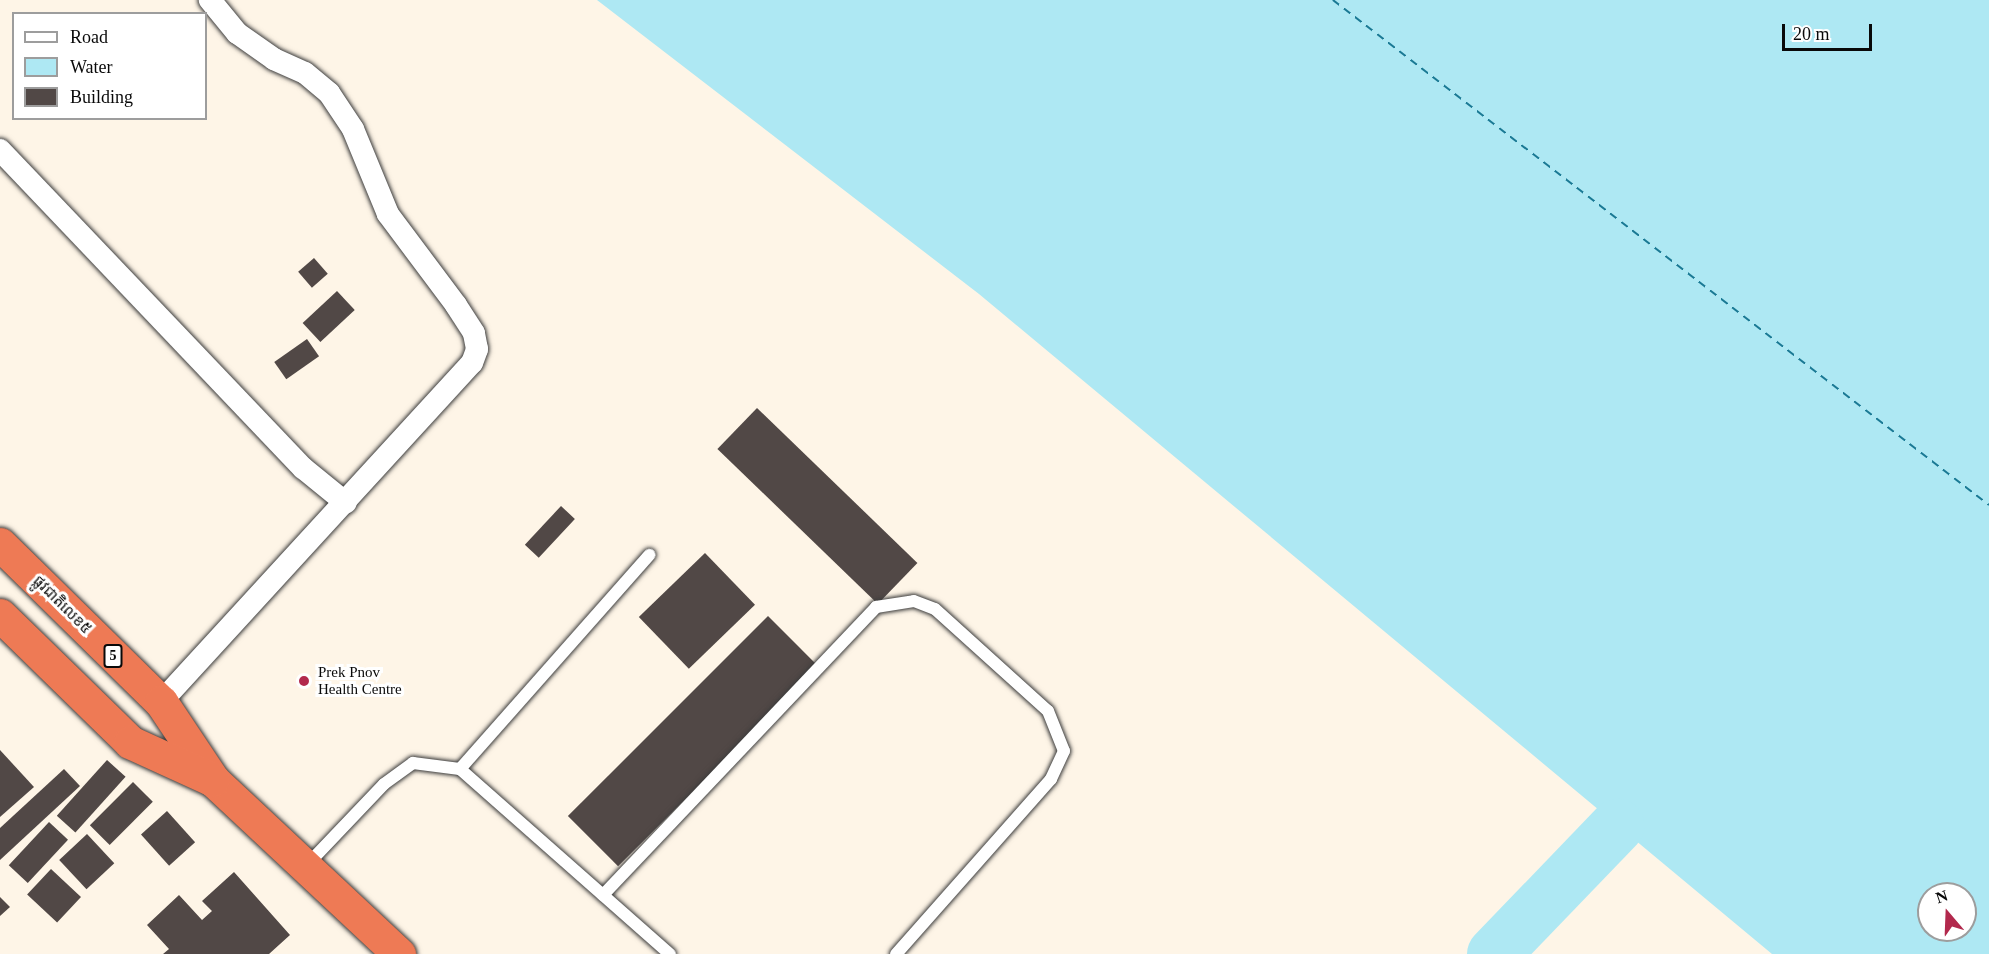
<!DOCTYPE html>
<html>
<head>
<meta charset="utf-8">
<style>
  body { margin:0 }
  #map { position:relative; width:1989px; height:954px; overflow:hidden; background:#fef5e7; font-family:"Times New Roman","Noto Sans Khmer",serif }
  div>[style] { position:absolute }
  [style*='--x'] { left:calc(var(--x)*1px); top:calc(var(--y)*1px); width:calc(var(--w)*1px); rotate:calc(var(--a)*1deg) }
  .water>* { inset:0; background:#aee8f3 }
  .river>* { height:54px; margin:-27px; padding:0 27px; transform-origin:27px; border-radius:27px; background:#aee8f3 }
  .ferry>* { height:1.5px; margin-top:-0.75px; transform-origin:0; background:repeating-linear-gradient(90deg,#1a7994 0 8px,transparent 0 14px) }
  .building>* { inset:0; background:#514846; transform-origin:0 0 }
  .roads { filter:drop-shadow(0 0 2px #3c3c3c) drop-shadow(0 0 2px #3c3c3c) }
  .lane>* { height:12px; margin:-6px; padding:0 6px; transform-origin:6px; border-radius:6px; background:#fff }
  .street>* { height:22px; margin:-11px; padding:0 11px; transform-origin:11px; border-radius:11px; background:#fff }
  .highway>* { height:33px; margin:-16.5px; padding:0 16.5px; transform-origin:16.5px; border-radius:16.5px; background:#ee7a55 }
  .dots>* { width:16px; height:16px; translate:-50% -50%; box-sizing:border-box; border:3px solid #fff; border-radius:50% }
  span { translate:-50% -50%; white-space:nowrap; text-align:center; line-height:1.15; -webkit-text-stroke:6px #fff; paint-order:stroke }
  .shield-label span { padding:2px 4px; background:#fff; border:2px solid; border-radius:4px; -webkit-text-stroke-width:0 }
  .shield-label { font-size:14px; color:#090909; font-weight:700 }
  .street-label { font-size:15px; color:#090909 }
  .poi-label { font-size:15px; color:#090909 }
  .left { translate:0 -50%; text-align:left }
  .legend { position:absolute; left:12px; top:12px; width:195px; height:108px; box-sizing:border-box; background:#fff; border:2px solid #9d9d9d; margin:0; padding:8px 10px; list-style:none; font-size:18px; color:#090909 }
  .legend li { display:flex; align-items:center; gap:12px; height:30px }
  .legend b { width:30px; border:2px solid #9d9d9d }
  .north { position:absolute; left:1917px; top:882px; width:60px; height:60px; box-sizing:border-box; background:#fff; border:2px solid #9d9d9d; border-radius:50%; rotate:341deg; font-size:16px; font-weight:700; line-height:24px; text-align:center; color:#090909 }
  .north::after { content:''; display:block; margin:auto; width:21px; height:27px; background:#b2294d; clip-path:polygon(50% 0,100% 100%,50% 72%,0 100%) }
  .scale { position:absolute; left:1782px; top:24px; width:90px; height:27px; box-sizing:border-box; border:3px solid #090909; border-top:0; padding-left:8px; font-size:18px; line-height:21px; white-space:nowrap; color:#090909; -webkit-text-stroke:4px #fff; paint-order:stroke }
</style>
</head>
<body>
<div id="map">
  <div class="water">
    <div style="clip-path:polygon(evenodd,597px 0,1989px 0,1989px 954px,1772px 954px,979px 294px,597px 0,1929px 894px,1965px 894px,1965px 930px,1929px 930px,1929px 894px)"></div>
  </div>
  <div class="river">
    <div style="--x:1494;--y:954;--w:178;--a:-46.1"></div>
  </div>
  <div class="ferry">
    <div style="--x:1333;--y:0;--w:828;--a:37.59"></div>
  </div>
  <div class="building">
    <div style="left:314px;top:258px;width:21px;height:21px;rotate:49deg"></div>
    <div style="left:337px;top:291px;width:26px;height:47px;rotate:47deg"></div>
    <div style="left:307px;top:339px;width:21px;height:40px;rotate:55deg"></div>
    <div style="left:757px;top:408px;width:223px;height:57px;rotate:44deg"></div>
    <div style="left:561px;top:506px;width:19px;height:53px;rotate:43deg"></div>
    <div style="left:705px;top:553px;width:72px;height:92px;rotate:46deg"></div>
    <div style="left:768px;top:616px;width:71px;height:283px;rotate:45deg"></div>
    <div style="clip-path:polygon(0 750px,34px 787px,0 817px)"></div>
    <div style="left:107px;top:760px;width:25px;height:75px;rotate:42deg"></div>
    <div style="clip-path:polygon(64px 769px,80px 786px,0 860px,0 828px)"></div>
    <div style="left:133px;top:782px;width:28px;height:61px;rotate:45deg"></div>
    <div style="left:167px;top:811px;width:42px;height:35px;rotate:48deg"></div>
    <div style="left:49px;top:822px;width:26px;height:59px;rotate:43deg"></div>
    <div style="left:87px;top:834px;width:40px;height:38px;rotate:47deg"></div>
    <div style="left:51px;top:869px;width:41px;height:35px;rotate:43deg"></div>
    <div style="clip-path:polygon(234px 872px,290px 935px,269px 954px,163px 954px,169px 949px,147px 925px,179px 895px,202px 920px,212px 911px,202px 901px)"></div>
    <div style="clip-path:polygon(0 897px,10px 907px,0 916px)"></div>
  </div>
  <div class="roads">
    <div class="lane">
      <div style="--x:460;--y:769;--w:286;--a:-48.5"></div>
      <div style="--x:306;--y:866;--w:113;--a:-46.4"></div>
      <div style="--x:384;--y:784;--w:36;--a:-36"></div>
      <div style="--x:413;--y:763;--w:47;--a:7.3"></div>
      <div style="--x:460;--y:769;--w:280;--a:41.4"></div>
      <div style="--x:603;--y:895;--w:397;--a:-46.5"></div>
      <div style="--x:876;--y:607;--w:38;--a:-9"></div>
      <div style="--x:914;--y:601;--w:22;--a:21"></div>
      <div style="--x:935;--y:609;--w:152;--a:42.1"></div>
      <div style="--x:1048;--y:711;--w:43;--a:68.2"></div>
      <div style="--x:1064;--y:751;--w:31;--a:115"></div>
      <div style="--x:1051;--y:779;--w:234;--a:131.5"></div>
    </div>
    <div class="street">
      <div style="--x:0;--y:150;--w:439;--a:46.4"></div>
      <div style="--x:303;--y:468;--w:55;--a:39.1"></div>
      <div style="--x:161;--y:702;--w:460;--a:-47.5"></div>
      <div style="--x:472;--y:363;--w:15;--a:-70"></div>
      <div style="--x:477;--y:349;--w:16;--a:-101"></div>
      <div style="--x:474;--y:333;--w:33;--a:-123"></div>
      <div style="--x:456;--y:305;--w:114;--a:-126.8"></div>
      <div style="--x:388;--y:214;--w:92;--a:-112.4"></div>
      <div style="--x:353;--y:129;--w:43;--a:-123.7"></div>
      <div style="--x:329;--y:93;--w:31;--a:-140"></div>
      <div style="--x:305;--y:73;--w:34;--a:-156"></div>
      <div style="--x:274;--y:59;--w:45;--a:-144.9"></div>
      <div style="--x:237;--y:33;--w:43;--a:-129.3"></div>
    </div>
    <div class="highway">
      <div style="--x:0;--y:544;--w:226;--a:44.5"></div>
      <div style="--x:161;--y:702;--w:94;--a:56.3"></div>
      <div style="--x:213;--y:780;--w:255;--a:43.1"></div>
      <div style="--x:0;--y:615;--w:182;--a:44.3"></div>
      <div style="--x:130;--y:742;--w:91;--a:24.6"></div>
    </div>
  </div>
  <div class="dots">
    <div style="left:304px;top:681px;background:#b2294d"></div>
  </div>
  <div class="shield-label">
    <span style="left:113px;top:656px">5</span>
  </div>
  <div class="street-label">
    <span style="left:62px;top:605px;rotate:45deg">ផ្លូវជាតិលេខ៥</span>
  </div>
  <div class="poi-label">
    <span class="left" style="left:318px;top:681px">Prek Pnov<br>Health Centre</span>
  </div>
  <ul class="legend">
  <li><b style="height:8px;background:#fff"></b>Road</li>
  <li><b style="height:16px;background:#aee8f3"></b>Water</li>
  <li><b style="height:16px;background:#514846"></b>Building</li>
  </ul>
  <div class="north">N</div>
  <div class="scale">20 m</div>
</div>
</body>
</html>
